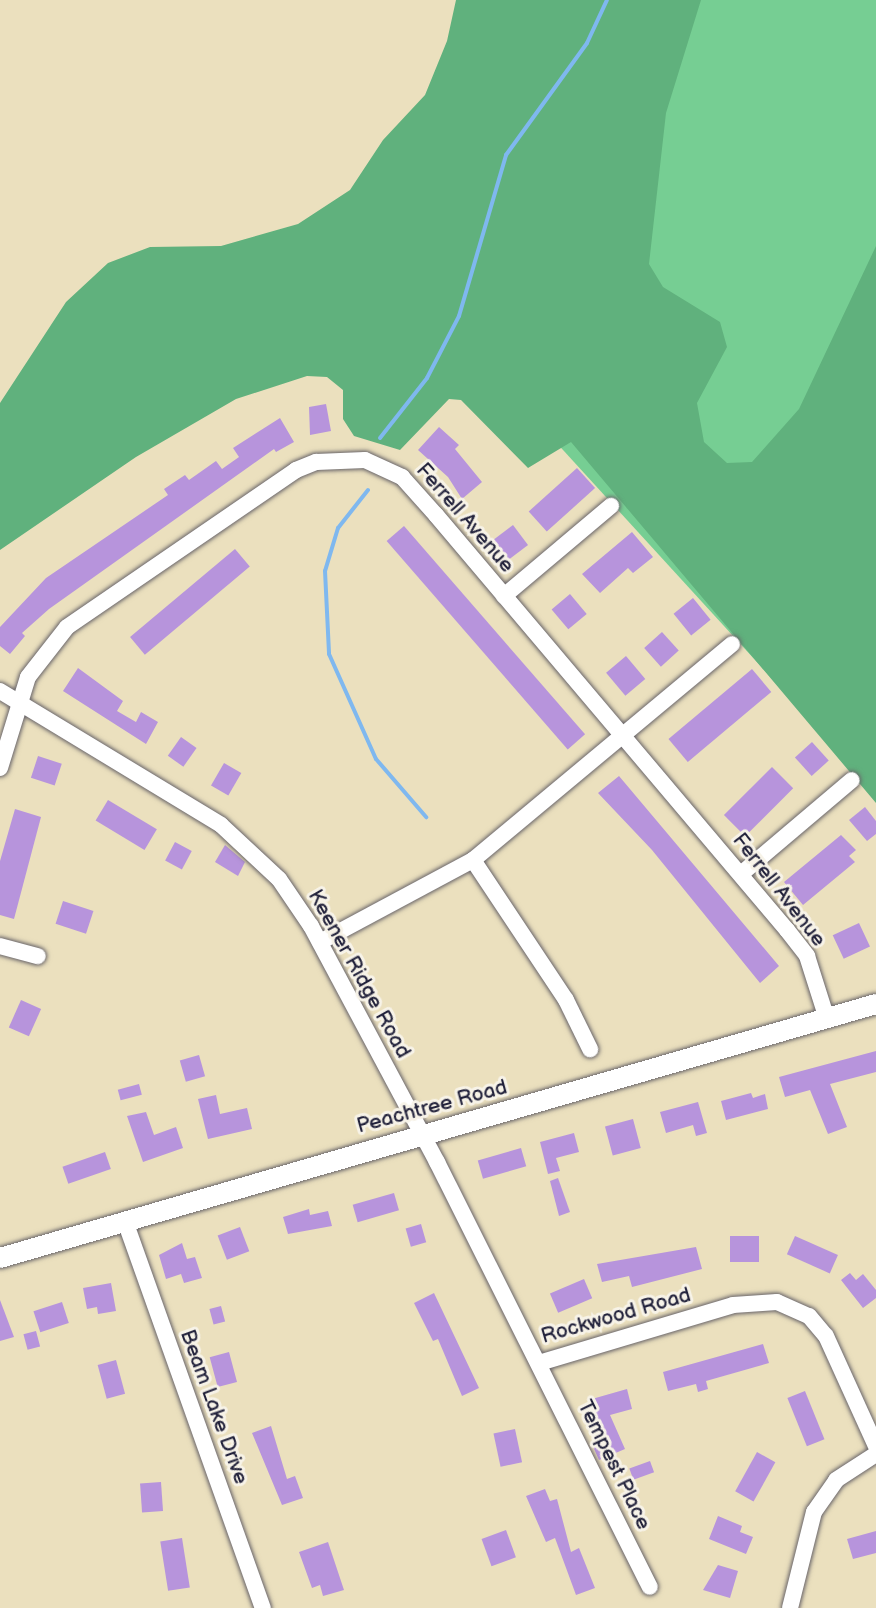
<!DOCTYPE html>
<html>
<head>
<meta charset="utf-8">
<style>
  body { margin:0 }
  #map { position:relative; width:876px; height:1608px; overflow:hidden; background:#ebe0be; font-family:"Balsamiq Sans",sans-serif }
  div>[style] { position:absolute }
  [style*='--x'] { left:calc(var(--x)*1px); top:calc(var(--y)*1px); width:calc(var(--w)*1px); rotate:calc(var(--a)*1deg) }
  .green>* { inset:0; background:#76ce93 }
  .forest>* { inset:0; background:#60b17d }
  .stream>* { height:4px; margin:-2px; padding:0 2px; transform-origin:2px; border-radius:2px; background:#7fb8ef }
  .building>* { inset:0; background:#b794dc; transform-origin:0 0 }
  .roads { filter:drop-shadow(0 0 2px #686469) drop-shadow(0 0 2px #686469) }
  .minor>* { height:16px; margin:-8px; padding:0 8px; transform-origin:8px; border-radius:8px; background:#fff }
  .tertiary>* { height:20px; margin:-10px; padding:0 10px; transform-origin:10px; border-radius:10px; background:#fff }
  span { translate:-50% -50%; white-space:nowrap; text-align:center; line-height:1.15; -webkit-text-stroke:6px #f7f3e8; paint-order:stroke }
  .street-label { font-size:21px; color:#22223b }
</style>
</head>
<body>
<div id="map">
  <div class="green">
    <div style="clip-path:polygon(465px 0,876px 0,876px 450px,830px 742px,403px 275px)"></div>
  </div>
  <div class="forest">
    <div style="clip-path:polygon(456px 0,701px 0,666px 113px,649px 264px,663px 287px,720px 322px,727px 347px,697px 403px,704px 442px,727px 463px,752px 462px,799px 409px,876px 246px,876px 803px,571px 442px,528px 468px,461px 400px,449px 399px,400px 450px,354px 436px,343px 419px,343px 390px,327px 377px,307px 376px,236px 399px,136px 457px,0 550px,0 403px,66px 302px,108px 263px,150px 247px,221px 246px,298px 224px,350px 190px,383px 140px,425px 95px,447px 41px)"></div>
  </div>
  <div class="stream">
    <div style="--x:380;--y:438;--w:76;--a:-51.9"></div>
    <div style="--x:427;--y:378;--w:70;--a:-62.7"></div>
    <div style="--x:459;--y:316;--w:168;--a:-73.7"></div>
    <div style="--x:506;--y:155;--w:138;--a:-54.1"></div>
    <div style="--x:587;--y:43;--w:47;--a:-65.1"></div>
    <div style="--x:368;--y:490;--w:48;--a:128.3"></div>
    <div style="--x:338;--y:528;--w:45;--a:106.8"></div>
    <div style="--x:325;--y:571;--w:83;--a:87.2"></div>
    <div style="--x:329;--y:654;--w:115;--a:65.9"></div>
    <div style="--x:376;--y:759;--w:77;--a:49.2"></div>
  </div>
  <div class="building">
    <div style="clip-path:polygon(326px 404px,331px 431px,310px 435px,309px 407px)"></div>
    <div style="clip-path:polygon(280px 418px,294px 442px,276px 452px,274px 449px,49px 609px,22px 633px,25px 636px,10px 654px,0 646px,0 627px,46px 578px,168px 495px,164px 489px,185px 475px,189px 480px,216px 461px,222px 469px,239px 457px,233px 448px)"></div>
    <div style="clip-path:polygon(439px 427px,459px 445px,455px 449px,482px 482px,462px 499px,448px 477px,418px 450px)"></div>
    <div style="left:577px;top:468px;width:27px;height:65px;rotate:48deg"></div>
    <div style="left:513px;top:525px;width:25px;height:24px;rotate:53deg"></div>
    <div style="left:404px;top:526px;width:276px;height:23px;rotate:49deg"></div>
    <div style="clip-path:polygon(632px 532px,653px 557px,633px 573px,628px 568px,600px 593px,582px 574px)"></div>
    <div style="left:235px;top:549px;width:23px;height:137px;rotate:50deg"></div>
    <div style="left:570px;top:594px;width:26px;height:24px;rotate:50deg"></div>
    <div style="left:693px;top:598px;width:28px;height:25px;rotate:51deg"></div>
    <div style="left:662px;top:632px;width:25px;height:24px;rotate:48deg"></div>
    <div style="left:626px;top:656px;width:30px;height:26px;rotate:50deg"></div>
    <div style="clip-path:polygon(78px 668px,123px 701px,117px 711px,136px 722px,141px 712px,158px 722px,146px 744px,63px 691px)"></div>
    <div style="left:752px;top:669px;width:30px;height:109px;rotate:50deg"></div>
    <div style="left:181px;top:737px;width:19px;height:23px;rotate:35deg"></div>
    <div style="left:812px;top:742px;width:25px;height:23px;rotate:48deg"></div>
    <div style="left:38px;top:756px;width:25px;height:23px;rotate:18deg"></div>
    <div style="left:224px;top:763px;width:20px;height:26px;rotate:30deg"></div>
    <div style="left:772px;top:767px;width:30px;height:68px;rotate:45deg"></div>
    <div style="clip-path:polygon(619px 776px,779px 966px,760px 983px,652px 850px,598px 793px)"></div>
    <div style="left:108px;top:800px;width:57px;height:24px;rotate:31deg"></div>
    <div style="clip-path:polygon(865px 807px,876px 821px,876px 834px,867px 841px,849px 820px)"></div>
    <div style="clip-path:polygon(15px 809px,41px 817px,14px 919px,0 915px,0 861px)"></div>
    <div style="clip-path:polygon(841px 835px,856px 850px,849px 856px,855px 862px,803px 905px,784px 882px)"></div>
    <div style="left:175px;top:842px;width:19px;height:21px;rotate:28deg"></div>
    <div style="clip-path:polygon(225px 845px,245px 862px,238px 876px,215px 862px)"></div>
    <div style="left:63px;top:901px;width:32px;height:24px;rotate:18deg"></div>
    <div style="left:859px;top:923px;width:26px;height:29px;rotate:65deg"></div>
    <div style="left:21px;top:1000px;width:22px;height:30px;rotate:24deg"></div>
    <div style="clip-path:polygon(876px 1051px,876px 1072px,830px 1084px,847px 1127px,828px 1134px,810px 1090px,785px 1097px,779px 1077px)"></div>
    <div style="left:199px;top:1055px;width:22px;height:20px;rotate:74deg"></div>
    <div style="left:139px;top:1084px;width:11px;height:22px;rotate:75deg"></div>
    <div style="clip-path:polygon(751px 1093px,753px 1098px,765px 1094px,768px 1109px,726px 1120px,721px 1101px)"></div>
    <div style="clip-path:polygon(216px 1095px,220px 1114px,247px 1108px,252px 1129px,208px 1139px,198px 1099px)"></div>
    <div style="clip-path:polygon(698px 1102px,707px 1133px,696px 1136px,693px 1125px,666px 1133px,660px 1112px)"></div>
    <div style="clip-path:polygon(146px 1112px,154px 1135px,176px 1127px,183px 1148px,143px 1162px,127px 1116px)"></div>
    <div style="left:633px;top:1119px;width:30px;height:29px;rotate:75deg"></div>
    <div style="clip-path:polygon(574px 1133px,579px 1152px,556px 1158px,560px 1171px,548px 1174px,540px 1142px)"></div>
    <div style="left:521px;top:1148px;width:19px;height:45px;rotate:74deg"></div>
    <div style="left:105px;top:1152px;width:18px;height:45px;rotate:71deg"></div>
    <div style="clip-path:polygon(558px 1178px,570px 1212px,559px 1216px,550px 1181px)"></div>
    <div style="left:394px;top:1193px;width:18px;height:43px;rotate:74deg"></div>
    <div style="clip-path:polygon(309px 1209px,310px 1215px,328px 1211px,332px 1226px,288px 1234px,283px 1217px)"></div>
    <div style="left:421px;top:1224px;width:19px;height:16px;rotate:74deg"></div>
    <div style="left:240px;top:1227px;width:26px;height:24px;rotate:69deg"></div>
    <div style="left:730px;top:1236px;width:29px;height:26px"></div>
    <div style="left:795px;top:1236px;width:47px;height:20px;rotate:24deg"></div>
    <div style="clip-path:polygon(182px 1243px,187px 1259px,195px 1257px,202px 1278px,184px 1283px,181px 1274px,166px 1279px,159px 1255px)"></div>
    <div style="clip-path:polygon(696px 1247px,702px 1269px,632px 1287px,629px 1276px,602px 1282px,597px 1264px)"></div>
    <div style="clip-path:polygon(850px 1273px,856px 1280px,863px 1274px,876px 1290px,876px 1298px,863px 1308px,841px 1280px)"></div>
    <div style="left:584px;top:1279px;width:21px;height:37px;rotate:67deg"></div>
    <div style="clip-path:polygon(111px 1283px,116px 1311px,98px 1314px,97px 1307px,87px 1309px,83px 1288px)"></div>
    <div style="clip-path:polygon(434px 1293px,479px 1388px,462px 1396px,438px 1339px,433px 1341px,414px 1303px)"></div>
    <div style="clip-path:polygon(0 1300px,14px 1337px,0 1341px)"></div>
    <div style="left:62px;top:1302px;width:22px;height:30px;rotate:72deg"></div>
    <div style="left:221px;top:1306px;width:16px;height:12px;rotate:75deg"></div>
    <div style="left:36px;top:1331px;width:16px;height:13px;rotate:75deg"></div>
    <div style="clip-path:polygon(763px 1344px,769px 1363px,706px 1381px,708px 1389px,698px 1392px,696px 1384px,668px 1391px,663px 1372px)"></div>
    <div style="left:229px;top:1352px;width:31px;height:20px;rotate:75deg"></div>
    <div style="left:116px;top:1360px;width:35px;height:19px;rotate:75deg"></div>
    <div style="clip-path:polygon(627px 1389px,632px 1409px,610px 1415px,625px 1449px,599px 1460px,591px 1442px,602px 1436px,592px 1399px)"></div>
    <div style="left:805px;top:1391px;width:52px;height:19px;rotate:68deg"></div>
    <div style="clip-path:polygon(271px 1426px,287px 1479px,295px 1476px,303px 1498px,282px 1505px,252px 1433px)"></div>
    <div style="left:515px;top:1429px;width:34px;height:22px;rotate:78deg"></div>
    <div style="left:757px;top:1452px;width:21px;height:45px;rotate:29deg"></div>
    <div style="left:650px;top:1461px;width:12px;height:22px;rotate:70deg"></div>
    <div style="left:161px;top:1482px;width:29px;height:21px;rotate:86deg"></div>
    <div style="clip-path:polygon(545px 1489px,550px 1501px,557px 1499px,571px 1552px,579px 1548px,595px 1588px,576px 1595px,555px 1538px,546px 1542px,526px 1496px)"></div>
    <div style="clip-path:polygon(718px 1516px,742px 1526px,740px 1532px,753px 1537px,746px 1554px,709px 1539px)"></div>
    <div style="left:506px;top:1530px;width:29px;height:26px;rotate:70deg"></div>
    <div style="clip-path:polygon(876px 1531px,876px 1553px,853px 1559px,847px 1539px)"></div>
    <div style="left:182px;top:1538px;width:50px;height:22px;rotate:81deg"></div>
    <div style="clip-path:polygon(328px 1542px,344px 1590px,323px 1596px,320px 1585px,312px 1588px,299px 1552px)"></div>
    <div style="clip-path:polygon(718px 1565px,738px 1571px,730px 1598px,703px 1590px)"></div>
  </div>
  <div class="roads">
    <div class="minor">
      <div style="--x:504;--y:596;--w:140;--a:-40.1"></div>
      <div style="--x:0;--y:691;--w:258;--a:31.2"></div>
      <div style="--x:221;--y:825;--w:79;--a:43"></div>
      <div style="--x:279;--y:879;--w:57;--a:55.8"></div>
      <div style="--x:311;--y:926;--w:268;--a:61.9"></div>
      <div style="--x:437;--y:1162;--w:475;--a:63.4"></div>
      <div style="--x:0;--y:768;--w:95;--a:-72.9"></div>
      <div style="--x:28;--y:677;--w:63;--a:-52"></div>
      <div style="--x:67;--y:627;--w:278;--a:-34.4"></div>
      <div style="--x:296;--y:470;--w:22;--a:-22"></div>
      <div style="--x:316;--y:462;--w:49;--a:-2.3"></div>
      <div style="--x:365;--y:460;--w:41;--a:24.7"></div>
      <div style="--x:402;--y:477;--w:51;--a:48.2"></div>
      <div style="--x:436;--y:515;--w:544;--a:49.78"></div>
      <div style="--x:787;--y:930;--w:33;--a:52"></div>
      <div style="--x:807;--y:956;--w:66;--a:72.4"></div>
      <div style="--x:473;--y:860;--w:168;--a:56.4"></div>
      <div style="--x:566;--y:1000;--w:55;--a:63.9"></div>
      <div style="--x:741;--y:874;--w:145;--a:-40.3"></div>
      <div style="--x:320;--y:942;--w:174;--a:-28.2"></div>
      <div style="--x:473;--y:860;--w:337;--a:-39.8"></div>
      <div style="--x:0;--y:946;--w:39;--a:15"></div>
      <div style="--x:125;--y:1221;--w:411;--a:70.4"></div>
      <div style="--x:539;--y:1363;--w:202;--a:-16.6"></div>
      <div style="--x:733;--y:1305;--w:44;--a:-3.9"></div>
      <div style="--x:777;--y:1302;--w:35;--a:24"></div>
      <div style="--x:809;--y:1316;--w:26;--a:50"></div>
      <div style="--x:826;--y:1336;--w:121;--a:65.6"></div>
      <div style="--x:790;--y:1608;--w:99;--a:-76"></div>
      <div style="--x:814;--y:1512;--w:39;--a:-55"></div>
      <div style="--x:836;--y:1480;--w:48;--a:-33"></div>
    </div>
    <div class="tertiary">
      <div style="--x:0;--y:1258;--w:912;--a:-16.17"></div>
    </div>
  </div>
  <div class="street-label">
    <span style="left:465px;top:518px;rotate:49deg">Ferrell Avenue</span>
    <span style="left:779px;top:890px;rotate:52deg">Ferrell Avenue</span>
    <span style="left:359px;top:974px;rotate:61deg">Keener Ridge Road</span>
    <span style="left:432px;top:1107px;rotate:-15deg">Peachtree Road</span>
    <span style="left:616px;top:1316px;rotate:-16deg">Rockwood Road</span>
    <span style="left:214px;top:1407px;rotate:70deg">Beam Lake Drive</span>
    <span style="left:614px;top:1465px;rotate:64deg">Tempest Place</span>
  </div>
</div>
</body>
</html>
